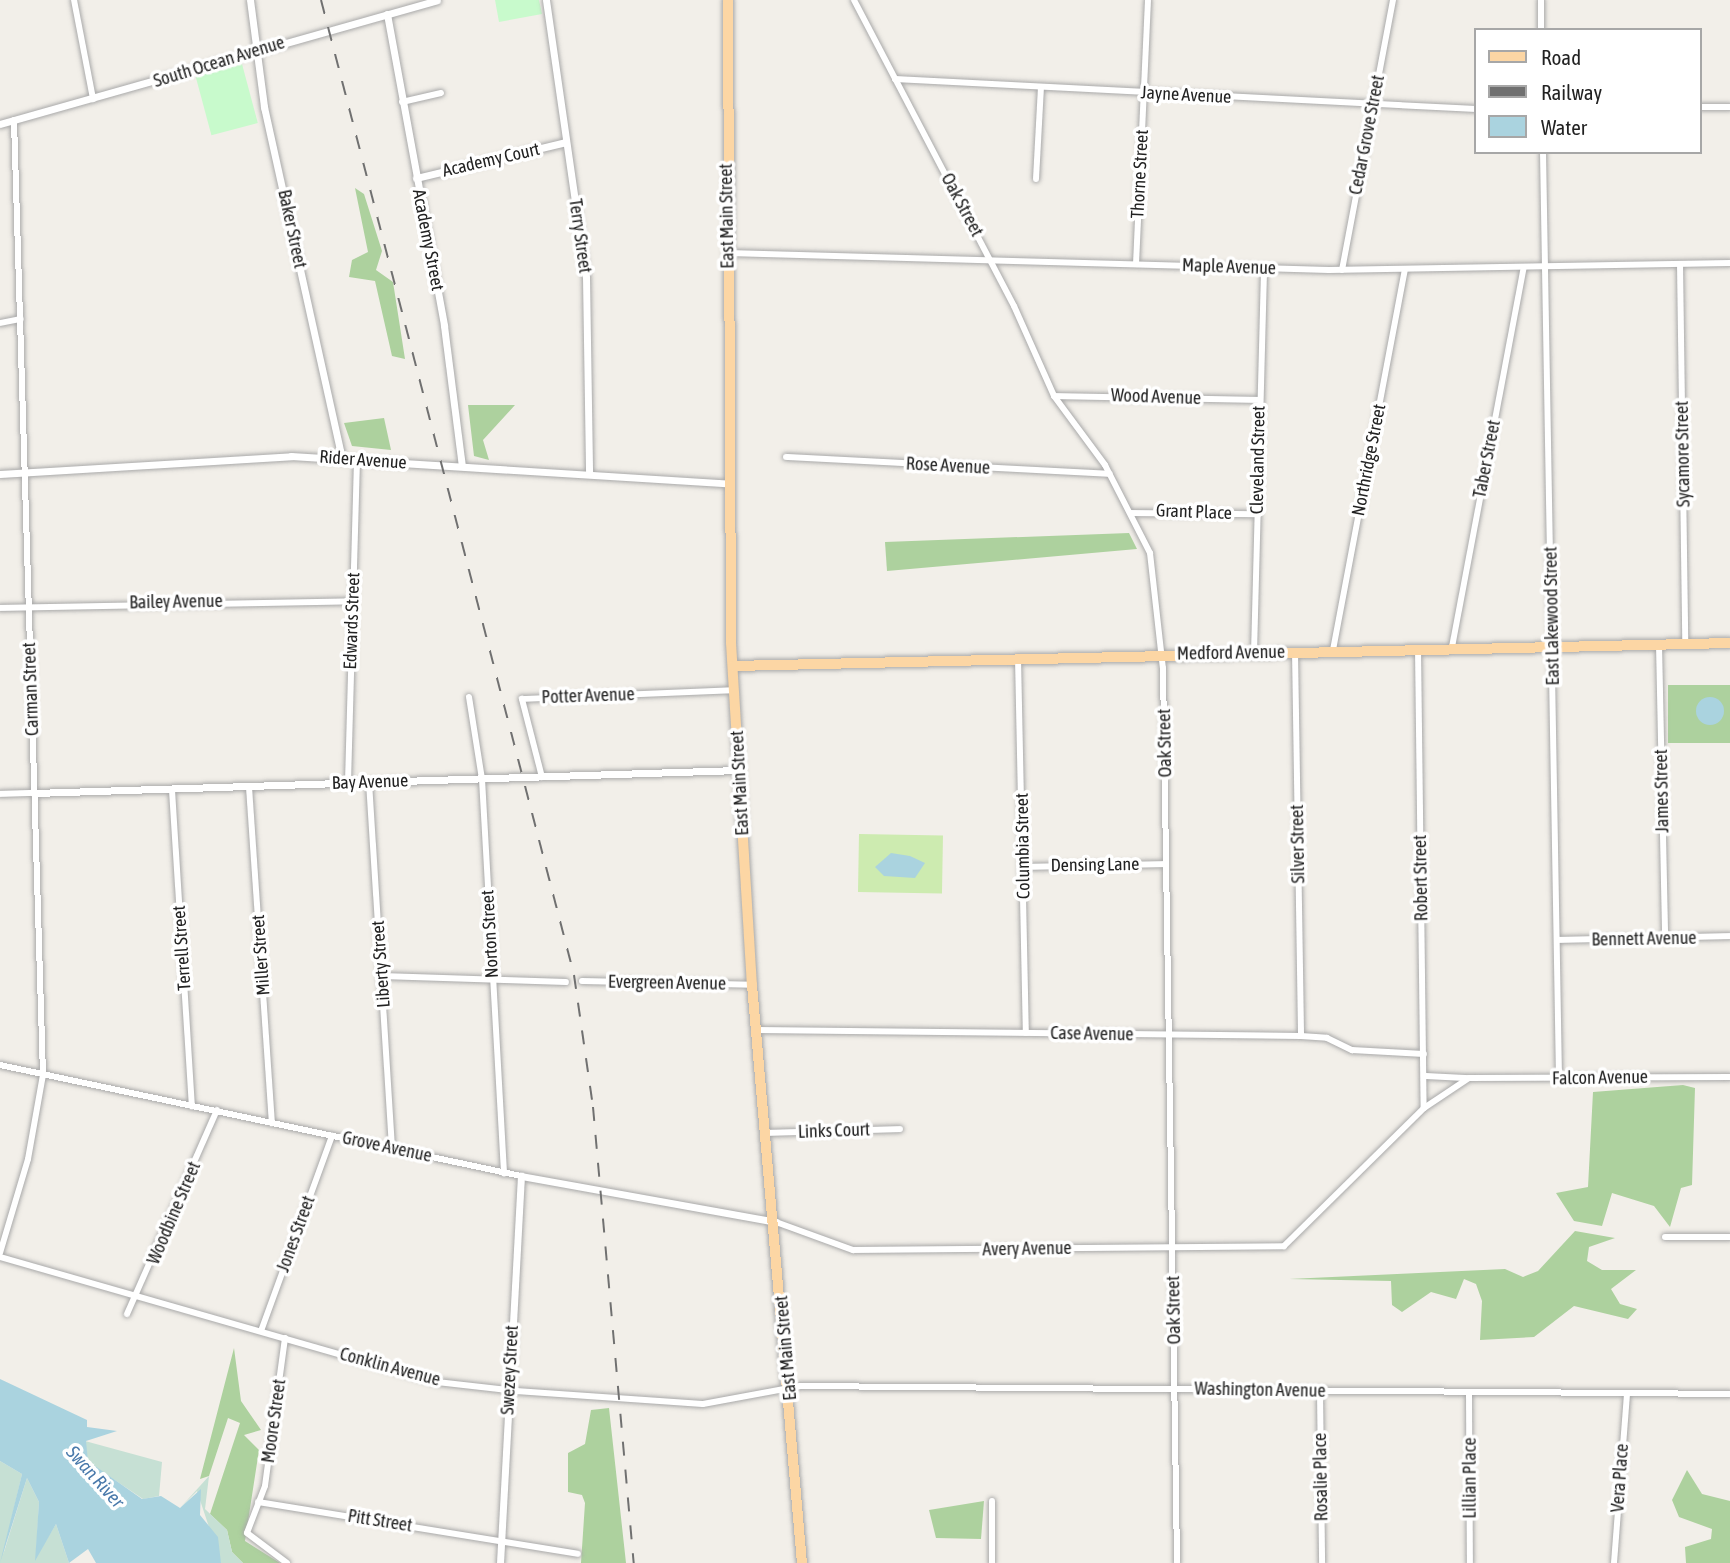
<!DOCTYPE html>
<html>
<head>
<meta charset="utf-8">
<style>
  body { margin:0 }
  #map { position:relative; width:1730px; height:1563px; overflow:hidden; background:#f2efe9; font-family:"Asap Condensed",sans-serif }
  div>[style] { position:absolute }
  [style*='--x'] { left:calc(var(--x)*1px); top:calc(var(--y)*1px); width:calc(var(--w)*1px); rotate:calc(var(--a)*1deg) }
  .grass>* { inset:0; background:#cdebb0; transform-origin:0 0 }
  .forest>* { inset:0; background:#add19e; transform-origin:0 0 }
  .wetland>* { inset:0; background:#c6e0d4 }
  .park>* { inset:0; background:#c8facc; transform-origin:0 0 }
  .water>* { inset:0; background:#aad3df }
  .round { border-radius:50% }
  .roads { filter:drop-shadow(0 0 2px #a9a9a9) drop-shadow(0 0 2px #a9a9a9) }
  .minor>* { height:6px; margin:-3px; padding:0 3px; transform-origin:3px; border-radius:3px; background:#fff }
  .tertiary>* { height:7px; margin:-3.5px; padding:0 3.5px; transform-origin:3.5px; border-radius:3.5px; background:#fff }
  .primary>* { height:10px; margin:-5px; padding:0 5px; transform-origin:5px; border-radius:5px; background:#fcd6a4 }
  .rail>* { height:2px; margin-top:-1px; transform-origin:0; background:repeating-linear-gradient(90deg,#707070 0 14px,transparent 0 28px) }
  span { translate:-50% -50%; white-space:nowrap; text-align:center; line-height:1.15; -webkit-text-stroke:7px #fff; paint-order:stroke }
  .street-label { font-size:18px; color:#222 }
  .water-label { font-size:19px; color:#4a7aab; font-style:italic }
  .legend { position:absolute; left:1474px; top:28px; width:228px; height:126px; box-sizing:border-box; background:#fff; border:2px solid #a7a7a7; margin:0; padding:9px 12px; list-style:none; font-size:21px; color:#222 }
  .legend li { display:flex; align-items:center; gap:14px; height:35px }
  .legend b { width:35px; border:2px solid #a7a7a7 }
</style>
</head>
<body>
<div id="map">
  <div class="grass">
    <div style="left:859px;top:834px;width:84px;height:58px;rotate:1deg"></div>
  </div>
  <div class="forest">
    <div style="clip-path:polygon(355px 188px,364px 194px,382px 251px,376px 270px,393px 282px,405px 359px,392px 356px,375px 281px,349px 277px,352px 260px,368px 252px)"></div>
    <div style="clip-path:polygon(468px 405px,515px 405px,483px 440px,489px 460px,474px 456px)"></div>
    <div style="clip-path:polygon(384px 418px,391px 450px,352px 446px,344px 423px)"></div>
    <div style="clip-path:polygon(1129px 533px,1137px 549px,887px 571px,885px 542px)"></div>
    <div style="left:1730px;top:685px;width:58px;height:62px;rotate:90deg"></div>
    <div style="clip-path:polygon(1683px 1085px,1695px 1088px,1692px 1185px,1681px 1188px,1670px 1227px,1654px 1206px,1612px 1193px,1602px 1226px,1574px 1221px,1556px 1193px,1588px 1187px,1593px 1092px)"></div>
    <div style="clip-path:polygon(1575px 1231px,1615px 1238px,1589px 1247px,1587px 1261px,1602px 1270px,1636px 1270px,1611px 1289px,1620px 1304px,1637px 1309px,1628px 1319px,1574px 1306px,1534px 1337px,1480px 1340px,1482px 1301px,1476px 1284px,1464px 1279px,1456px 1299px,1431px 1292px,1402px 1312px,1392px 1305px,1391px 1281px,1289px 1279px,1505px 1269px,1523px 1277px,1538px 1271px)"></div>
    <div style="clip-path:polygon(234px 1348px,241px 1401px,261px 1430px,244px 1435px,259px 1450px,245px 1541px,280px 1563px,243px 1563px,232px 1552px,227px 1530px,210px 1514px,240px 1423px,228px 1418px,209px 1476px,200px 1479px)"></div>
    <div style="clip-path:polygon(609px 1408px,626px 1563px,581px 1563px,585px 1503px,582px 1495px,568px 1492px,568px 1453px,585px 1444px,591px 1410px)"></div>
    <div style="clip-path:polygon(1687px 1470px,1702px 1494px,1730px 1501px,1730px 1563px,1686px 1563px,1685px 1547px,1711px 1539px,1712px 1529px,1679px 1517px,1672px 1500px)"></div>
    <div style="clip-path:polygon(984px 1501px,981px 1539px,936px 1538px,929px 1510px)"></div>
  </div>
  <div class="wetland">
    <div style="clip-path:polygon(85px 1441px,162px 1462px,159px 1496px,143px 1499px,88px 1462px)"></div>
    <div style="clip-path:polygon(0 1461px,22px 1474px,3px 1555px,27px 1478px,39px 1502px,36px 1557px,56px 1524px,69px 1563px,0 1563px)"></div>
    <div style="clip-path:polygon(209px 1476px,205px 1509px,227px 1530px,232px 1552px,243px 1563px,221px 1563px,197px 1491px,180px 1508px)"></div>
  </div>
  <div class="park">
    <div style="clip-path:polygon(495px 0,539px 0,542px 14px,499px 22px)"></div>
    <div style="left:242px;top:64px;width:61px;height:48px;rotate:75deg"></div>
  </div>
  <div class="water">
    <div class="round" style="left:1696px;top:697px;width:28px;height:28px"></div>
    <div style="clip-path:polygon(891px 853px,910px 856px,925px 863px,915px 878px,884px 876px,875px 867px)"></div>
    <div style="clip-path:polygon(0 1379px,87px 1420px,87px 1427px,117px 1431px,86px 1441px,88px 1461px,142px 1499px,161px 1496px,180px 1508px,201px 1489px,200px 1515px,218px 1537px,221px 1563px,96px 1563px,88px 1549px,69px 1563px,56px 1524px,35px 1561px,39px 1502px,27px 1478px,0 1563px,22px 1474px,0 1461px)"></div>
  </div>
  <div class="roads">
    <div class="minor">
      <div style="--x:74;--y:0;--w:101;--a:79.1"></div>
      <div style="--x:854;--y:0;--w:345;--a:62.4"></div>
      <div style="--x:1014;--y:306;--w:98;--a:66"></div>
      <div style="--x:1054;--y:396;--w:86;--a:53.5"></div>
      <div style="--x:1105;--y:465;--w:99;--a:62.9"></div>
      <div style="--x:1150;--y:553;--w:116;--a:83.6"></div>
      <div style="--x:1163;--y:668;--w:895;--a:89.1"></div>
      <div style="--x:1541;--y:0;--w:30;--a:90"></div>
      <div style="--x:895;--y:79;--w:582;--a:2.96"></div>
      <div style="--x:402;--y:102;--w:40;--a:-13"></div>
      <div style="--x:1700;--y:107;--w:30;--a:0"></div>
      <div style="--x:1543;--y:152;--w:927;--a:89.01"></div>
      <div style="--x:1036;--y:179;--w:92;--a:-86.9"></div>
      <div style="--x:728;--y:253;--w:601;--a:1.62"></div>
      <div style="--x:1329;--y:270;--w:401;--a:-1"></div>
      <div style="--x:1136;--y:264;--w:264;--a:-87.4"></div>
      <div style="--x:1680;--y:264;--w:380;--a:89.2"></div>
      <div style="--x:1342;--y:270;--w:275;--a:-79.3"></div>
      <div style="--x:0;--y:323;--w:21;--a:-11"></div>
      <div style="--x:1054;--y:396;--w:205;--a:1.1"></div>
      <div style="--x:786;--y:457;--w:324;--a:3"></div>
      <div style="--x:1131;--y:513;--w:127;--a:0.5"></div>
      <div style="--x:0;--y:608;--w:353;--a:-1.1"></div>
      <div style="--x:1659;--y:644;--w:294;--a:88.8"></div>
      <div style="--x:1452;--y:647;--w:384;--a:-79.3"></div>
      <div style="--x:1418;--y:648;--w:460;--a:89.3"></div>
      <div style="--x:1333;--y:650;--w:387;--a:-79.3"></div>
      <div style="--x:1295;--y:651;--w:385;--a:89.1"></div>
      <div style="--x:1254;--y:653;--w:385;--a:-88.5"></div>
      <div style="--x:1018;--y:658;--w:375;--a:88.8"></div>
      <div style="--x:469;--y:697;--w:83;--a:81"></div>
      <div style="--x:482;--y:779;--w:395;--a:86.8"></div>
      <div style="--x:542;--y:777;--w:81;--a:-104.4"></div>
      <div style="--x:522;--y:699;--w:213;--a:-2.4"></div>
      <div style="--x:348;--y:782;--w:323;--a:-88.4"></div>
      <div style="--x:369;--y:782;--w:366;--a:86.4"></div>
      <div style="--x:249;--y:787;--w:337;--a:86.1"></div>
      <div style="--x:172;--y:790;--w:317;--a:86.4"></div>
      <div style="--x:0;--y:794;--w:34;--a:-2"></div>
      <div style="--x:1023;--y:867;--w:143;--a:-1.2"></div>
      <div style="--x:1558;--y:940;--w:172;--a:-1.3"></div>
      <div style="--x:382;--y:976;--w:184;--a:1.9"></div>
      <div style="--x:582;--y:981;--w:170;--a:1.3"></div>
      <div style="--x:757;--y:1030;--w:544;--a:0.63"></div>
      <div style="--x:1301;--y:1036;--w:26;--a:4"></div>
      <div style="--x:1327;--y:1038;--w:28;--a:26"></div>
      <div style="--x:1352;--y:1050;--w:72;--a:3.2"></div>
      <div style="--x:0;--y:1065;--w:533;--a:12.03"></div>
      <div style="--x:1424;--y:1076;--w:43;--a:2.7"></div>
      <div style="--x:767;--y:1133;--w:133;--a:-1.7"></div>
      <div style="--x:776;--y:1222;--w:82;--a:20"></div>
      <div style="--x:853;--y:1250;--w:431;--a:-0.5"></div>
      <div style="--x:1284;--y:1246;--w:197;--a:-44.6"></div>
      <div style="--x:1424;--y:1108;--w:54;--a:-33.7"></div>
      <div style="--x:1469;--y:1078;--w:261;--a:-0.2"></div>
      <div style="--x:1665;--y:1237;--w:65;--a:0"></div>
      <div style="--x:0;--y:1253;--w:98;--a:-73.4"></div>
      <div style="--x:28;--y:1159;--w:85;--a:-79.9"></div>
      <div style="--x:43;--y:1075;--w:955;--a:-91.74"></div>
      <div style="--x:0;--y:1257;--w:455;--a:16"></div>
      <div style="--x:437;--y:1382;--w:80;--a:6.5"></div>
      <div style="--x:516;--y:1391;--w:187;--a:4"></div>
      <div style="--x:703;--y:1404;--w:99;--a:-10.5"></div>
      <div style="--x:800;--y:1386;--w:930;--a:0.49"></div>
      <div style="--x:127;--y:1314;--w:223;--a:-66.2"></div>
      <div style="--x:261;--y:1331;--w:208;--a:-70"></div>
      <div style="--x:285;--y:1338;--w:149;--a:97.7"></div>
      <div style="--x:265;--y:1486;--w:50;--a:111"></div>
      <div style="--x:247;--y:1533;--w:50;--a:36.9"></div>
      <div style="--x:1320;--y:1391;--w:172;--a:89.3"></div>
      <div style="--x:1469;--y:1392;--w:171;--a:89.7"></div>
      <div style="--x:992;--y:1501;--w:62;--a:90"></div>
      <div style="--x:258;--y:1502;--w:324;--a:9.2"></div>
      <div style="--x:1614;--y:1563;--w:169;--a:-85.6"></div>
    </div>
    <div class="tertiary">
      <div style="--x:250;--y:0;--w:108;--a:82.5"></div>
      <div style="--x:264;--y:107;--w:360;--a:77.5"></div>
      <div style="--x:546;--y:0;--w:280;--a:81.8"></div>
      <div style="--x:586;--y:277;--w:197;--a:89.1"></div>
      <div style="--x:387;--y:14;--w:317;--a:79.6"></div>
      <div style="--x:444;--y:326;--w:141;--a:82.7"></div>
      <div style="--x:0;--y:124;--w:454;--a:-15.8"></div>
      <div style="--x:416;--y:178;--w:154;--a:-13.5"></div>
      <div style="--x:0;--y:474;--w:292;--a:-3.5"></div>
      <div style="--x:291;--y:456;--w:436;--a:3.6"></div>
      <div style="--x:34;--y:793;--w:706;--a:-1.87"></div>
      <div style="--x:500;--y:1563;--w:388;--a:-86.9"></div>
      <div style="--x:521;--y:1176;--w:259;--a:10.2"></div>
    </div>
    <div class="primary">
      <div style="--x:728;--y:0;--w:643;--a:89.73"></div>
      <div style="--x:731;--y:643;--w:343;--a:86.5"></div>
      <div style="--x:752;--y:985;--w:580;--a:85.06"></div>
      <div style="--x:733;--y:666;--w:997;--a:-1.32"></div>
    </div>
  </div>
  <div class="rail">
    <div style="--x:321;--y:0;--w:1007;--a:75.45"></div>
    <div style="--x:574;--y:975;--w:133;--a:81.8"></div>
    <div style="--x:593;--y:1107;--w:458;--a:84.9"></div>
  </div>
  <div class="street-label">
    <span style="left:219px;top:62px;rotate:-17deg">South Ocean Avenue</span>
    <span style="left:1186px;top:95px;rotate:3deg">Jayne Avenue</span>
    <span style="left:1367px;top:135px;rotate:-79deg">Cedar Grove Street</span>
    <span style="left:491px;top:160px;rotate:-13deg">Academy Court</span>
    <span style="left:1140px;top:174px;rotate:-87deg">Thorne Street</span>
    <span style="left:962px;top:205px;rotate:62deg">Oak Street</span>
    <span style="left:727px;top:216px;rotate:-91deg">East Main Street</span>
    <span style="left:292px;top:229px;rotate:78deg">Baker Street</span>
    <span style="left:580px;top:236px;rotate:82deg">Terry Street</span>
    <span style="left:428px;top:240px;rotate:79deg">Academy Street</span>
    <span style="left:1229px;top:267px;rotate:2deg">Maple Avenue</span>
    <span style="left:1156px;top:397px;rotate:2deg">Wood Avenue</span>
    <span style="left:1683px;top:454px;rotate:-91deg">Sycamore Street</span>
    <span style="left:1487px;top:459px;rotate:-79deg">Taber Street</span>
    <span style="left:363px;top:460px;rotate:4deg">Rider Avenue</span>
    <span style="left:1258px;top:460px;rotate:-89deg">Cleveland Street</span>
    <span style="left:1369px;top:460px;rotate:-79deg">Northridge Street</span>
    <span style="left:948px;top:466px;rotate:3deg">Rose Avenue</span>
    <span style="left:1194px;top:512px;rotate:2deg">Grant Place</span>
    <span style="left:176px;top:602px;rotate:-1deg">Bailey Avenue</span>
    <span style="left:1552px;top:616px;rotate:-91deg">East Lakewood Street</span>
    <span style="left:352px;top:621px;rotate:-88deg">Edwards Street</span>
    <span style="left:1231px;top:653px;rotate:-1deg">Medford Avenue</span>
    <span style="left:31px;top:689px;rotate:-92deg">Carman Street</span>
    <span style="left:588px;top:696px;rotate:-2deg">Potter Avenue</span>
    <span style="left:1165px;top:743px;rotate:-91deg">Oak Street</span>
    <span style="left:370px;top:782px;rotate:-2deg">Bay Avenue</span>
    <span style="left:740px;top:783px;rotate:-93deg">East Main Street</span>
    <span style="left:1662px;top:791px;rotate:-91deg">James Street</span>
    <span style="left:1298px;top:844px;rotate:-91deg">Silver Street</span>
    <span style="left:1023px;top:846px;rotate:-91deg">Columbia Street</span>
    <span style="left:1095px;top:865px;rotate:-1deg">Densing Lane</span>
    <span style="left:1421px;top:878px;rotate:-91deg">Robert Street</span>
    <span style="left:490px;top:934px;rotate:-93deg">Norton Street</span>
    <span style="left:1644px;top:939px;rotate:-1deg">Bennett Avenue</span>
    <span style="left:182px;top:948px;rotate:-94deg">Terrell Street</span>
    <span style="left:261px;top:955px;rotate:-94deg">Miller Street</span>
    <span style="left:381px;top:964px;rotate:-94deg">Liberty Street</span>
    <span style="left:667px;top:983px;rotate:1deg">Evergreen Avenue</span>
    <span style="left:1092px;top:1034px;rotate:1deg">Case Avenue</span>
    <span style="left:1600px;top:1078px;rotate:-1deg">Falcon Avenue</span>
    <span style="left:834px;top:1131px;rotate:-2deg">Links Court</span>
    <span style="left:387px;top:1147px;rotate:12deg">Grove Avenue</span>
    <span style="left:174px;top:1213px;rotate:-67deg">Woodbine Street</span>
    <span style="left:296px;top:1234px;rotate:-70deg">Jones Street</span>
    <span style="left:1027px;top:1249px;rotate:-1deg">Avery Avenue</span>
    <span style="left:1174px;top:1310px;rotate:-91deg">Oak Street</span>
    <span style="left:786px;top:1348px;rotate:-95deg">East Main Street</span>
    <span style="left:390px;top:1367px;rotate:15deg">Conklin Avenue</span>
    <span style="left:510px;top:1370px;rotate:-87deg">Swezey Street</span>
    <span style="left:1260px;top:1390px;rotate:1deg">Washington Avenue</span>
    <span style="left:274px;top:1421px;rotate:-82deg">Moore Street</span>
    <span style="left:1321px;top:1477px;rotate:-91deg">Rosalie Place</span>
    <span style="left:1470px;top:1478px;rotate:-90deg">Lillian Place</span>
    <span style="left:1620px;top:1478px;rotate:-86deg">Vera Place</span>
    <span style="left:380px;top:1521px;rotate:9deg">Pitt Street</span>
  </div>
  <div class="water-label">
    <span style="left:95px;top:1477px;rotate:48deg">Swan River</span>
  </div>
  <ul class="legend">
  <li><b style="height:9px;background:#fcd6a4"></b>Road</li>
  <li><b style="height:9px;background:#707070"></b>Railway</li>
  <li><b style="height:19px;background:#aad3df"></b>Water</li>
  </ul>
</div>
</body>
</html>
